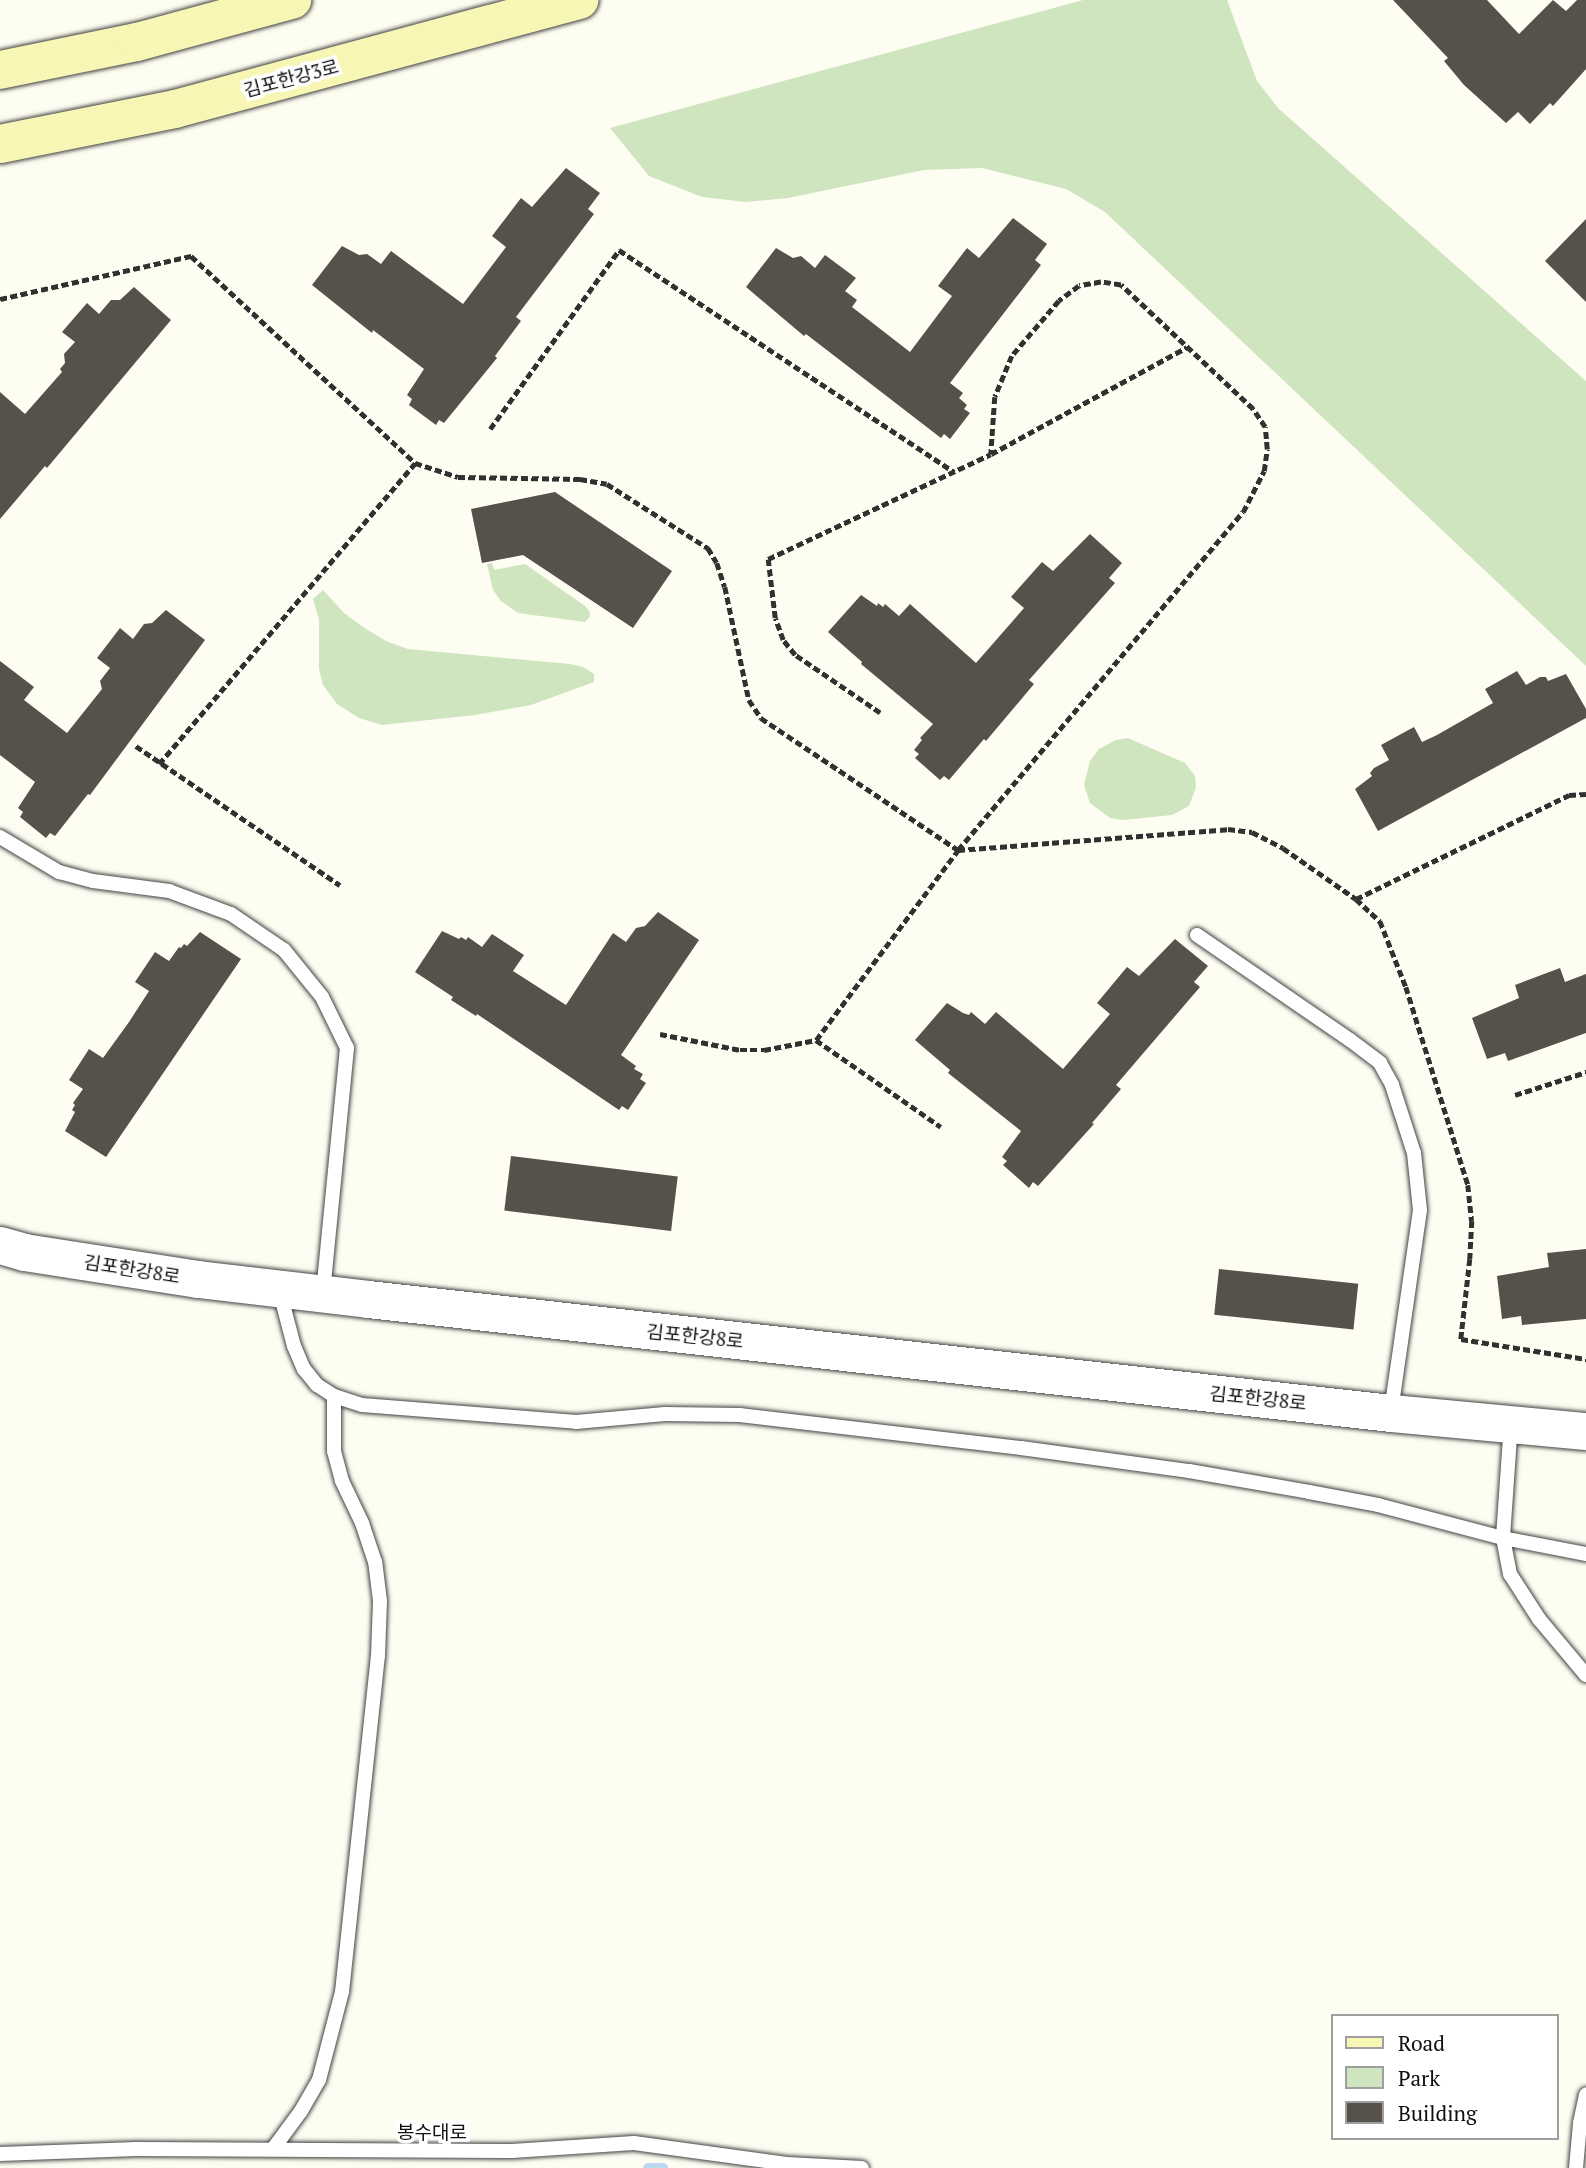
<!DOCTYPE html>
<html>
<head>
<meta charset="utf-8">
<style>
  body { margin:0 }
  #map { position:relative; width:1586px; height:2168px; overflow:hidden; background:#fefdf2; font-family:"PT Serif","Noto Sans KR",serif }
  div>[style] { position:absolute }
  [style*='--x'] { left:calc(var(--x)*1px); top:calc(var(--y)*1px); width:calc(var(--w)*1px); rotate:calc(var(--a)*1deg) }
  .green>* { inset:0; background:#cfe5bf }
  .stream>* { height:10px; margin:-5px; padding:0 5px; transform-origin:5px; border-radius:5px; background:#bcd7f0 }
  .building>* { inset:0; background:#57514c; transform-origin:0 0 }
  .path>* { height:4.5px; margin-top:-2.25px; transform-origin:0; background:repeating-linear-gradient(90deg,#313131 0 7px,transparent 0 10.5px) }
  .roads { filter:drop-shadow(0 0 2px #424242) drop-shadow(0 0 2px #424242) }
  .service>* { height:14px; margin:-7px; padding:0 7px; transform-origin:7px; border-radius:7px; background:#fff }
  .tertiary>* { height:37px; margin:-18.5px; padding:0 18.5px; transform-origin:18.5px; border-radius:18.5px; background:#fff }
  .secondary>* { height:38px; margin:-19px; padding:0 19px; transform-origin:19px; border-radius:19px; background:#f7f6b4 }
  span { translate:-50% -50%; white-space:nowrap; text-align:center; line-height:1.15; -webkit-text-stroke:7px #fff; paint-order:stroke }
  .street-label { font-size:19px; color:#0f0f0f }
  .legend { position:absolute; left:1331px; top:2014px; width:228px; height:126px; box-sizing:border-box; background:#fff; border:2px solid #9f9f9f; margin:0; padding:9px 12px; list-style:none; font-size:21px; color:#0f0f0f }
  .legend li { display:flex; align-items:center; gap:14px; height:35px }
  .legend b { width:35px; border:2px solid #9f9f9f }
</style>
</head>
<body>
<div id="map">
  <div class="green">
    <div style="clip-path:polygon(1083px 0,1227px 0,1257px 81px,1278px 108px,1586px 381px,1586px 666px,1105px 212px,1066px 189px,982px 168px,924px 170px,788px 198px,746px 202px,702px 197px,649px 176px,610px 128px)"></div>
    <div style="clip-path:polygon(492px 563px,494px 570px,525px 564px,585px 606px,590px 612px,589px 618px,585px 622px,518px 613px,501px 601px,493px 590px,487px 564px)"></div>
    <div style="clip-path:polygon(323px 590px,344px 613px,363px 627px,386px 641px,408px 649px,570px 664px,583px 667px,594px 674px,594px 682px,531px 705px,475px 715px,382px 725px,359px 718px,337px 704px,323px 685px,319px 669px,319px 619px,313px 599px)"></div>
    <div style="clip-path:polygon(1128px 738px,1185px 763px,1195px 776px,1196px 787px,1189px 806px,1172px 815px,1123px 820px,1110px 818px,1090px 803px,1084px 785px,1090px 761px,1099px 749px,1116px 740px)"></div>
  </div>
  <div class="stream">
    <div style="--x:648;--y:2168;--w:15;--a:0"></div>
  </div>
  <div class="building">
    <div style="clip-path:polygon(1393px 0,1487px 0,1519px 34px,1553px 0,1566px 11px,1577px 0,1586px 0,1586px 69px,1553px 106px,1550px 103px,1530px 124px,1518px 112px,1506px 123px,1464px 85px,1444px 61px,1448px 58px)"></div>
    <div style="clip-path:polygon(566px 168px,600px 193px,588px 209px,594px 214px,516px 317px,521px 321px,495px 356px,497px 358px,444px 423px,439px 420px,436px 425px,409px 405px,412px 399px,407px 395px,424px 369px,373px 330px,372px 333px,312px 285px,342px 246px,359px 255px,367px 254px,381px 264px,391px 251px,463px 304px,506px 247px,492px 236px,521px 198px,532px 207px)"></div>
    <div style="clip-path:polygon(1013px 218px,1047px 244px,1035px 260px,1041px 265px,950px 383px,963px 393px,959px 398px,967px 405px,964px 409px,970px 413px,950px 439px,944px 434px,941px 438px,806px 334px,804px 336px,746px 287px,776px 248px,793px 258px,801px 256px,815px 268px,825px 255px,856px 278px,845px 291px,857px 300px,852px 307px,910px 352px,952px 296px,938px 286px,967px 248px,979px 258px)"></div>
    <div style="clip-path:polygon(1586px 219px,1586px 302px,1545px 261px)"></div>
    <div style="clip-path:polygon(134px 287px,171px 320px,47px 468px,45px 466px,0 519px,0 392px,25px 414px,62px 372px,60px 369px,65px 363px,64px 354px,75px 342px,62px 332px,87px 303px,99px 314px,111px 300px,120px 300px)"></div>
    <div style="clip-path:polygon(555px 492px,672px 571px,633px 628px,523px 555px,482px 563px,471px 509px)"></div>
    <div style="clip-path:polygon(1090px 534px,1122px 563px,1109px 578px,1115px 583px,1029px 680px,1034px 684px,986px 741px,984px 739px,949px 780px,944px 776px,940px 780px,915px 758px,919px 754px,914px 750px,922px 740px,920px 738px,933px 724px,861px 664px,862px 662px,828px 632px,861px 595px,877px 606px,878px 603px,883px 607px,885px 604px,899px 616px,910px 604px,976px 663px,1024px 608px,1011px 597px,1042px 562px,1053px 571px)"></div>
    <div style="clip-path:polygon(166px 610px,205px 640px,90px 795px,88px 794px,55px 836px,50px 833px,46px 838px,20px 817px,23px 812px,18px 808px,35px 782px,0 755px,0 661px,34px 687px,24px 700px,67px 733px,102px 689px,100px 681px,110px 668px,97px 658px,120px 628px,133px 639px,144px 624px,152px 623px)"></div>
    <div style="clip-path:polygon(1517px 671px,1526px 685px,1540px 677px,1546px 677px,1548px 681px,1566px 674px,1586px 709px,1586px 718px,1378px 831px,1355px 789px,1372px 776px,1370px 773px,1374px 768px,1389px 760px,1381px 745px,1414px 727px,1422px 742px,1437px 735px,1493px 703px,1485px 689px)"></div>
    <div style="clip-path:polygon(658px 912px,699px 940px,621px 1055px,636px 1066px,634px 1069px,643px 1074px,640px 1079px,646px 1083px,628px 1110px,622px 1106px,619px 1110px,477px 1014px,476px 1016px,451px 1000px,453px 997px,415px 972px,442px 931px,459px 939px,461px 937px,466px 940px,468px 937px,482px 947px,492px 934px,524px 955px,513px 971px,566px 1005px,613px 933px,626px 942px,636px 928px,645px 926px)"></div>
    <div style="clip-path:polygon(200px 932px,241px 959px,106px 1157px,65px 1131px,75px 1112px,72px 1110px,75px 1105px,73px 1103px,83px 1089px,69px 1080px,89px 1049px,103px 1058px,129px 1022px,149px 991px,135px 982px,155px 952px,169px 961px,179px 947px,181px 948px,184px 944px,187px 946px)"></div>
    <div style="clip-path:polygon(1175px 939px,1208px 966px,1194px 982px,1200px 987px,1116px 1085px,1121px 1089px,1092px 1123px,1094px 1124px,1038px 1186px,1033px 1182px,1029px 1188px,1003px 1165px,1007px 1161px,1002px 1157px,1021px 1131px,948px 1073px,950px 1070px,915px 1040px,947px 1003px,963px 1013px,969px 1015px,971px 1012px,985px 1024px,996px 1012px,1063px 1069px,1110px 1014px,1097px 1003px,1127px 967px,1139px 976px)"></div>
    <div style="clip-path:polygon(1560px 968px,1565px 982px,1586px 974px,1586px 1033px,1508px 1061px,1505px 1053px,1487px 1059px,1472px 1018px,1519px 998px,1515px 985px)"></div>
    <div style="left:511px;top:1156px;width:168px;height:55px;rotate:7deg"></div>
    <div style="clip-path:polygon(1586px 1249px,1586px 1319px,1522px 1325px,1521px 1316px,1502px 1319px,1497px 1276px,1549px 1267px,1547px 1253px)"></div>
    <div style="left:1219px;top:1269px;width:140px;height:46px;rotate:6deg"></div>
  </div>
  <div class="path">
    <div style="--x:0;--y:299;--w:196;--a:-12.7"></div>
    <div style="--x:191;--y:256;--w:305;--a:42.7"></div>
    <div style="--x:415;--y:463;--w:45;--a:18"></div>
    <div style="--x:458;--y:477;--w:122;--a:0.9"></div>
    <div style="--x:580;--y:479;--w:27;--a:10"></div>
    <div style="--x:607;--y:484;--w:120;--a:32.4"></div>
    <div style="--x:708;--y:548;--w:17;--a:59"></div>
    <div style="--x:717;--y:563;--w:25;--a:72"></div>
    <div style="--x:725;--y:587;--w:116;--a:78"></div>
    <div style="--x:749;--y:700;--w:22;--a:56"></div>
    <div style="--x:761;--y:718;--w:237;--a:33.8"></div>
    <div style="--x:958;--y:850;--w:271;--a:-4.4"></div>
    <div style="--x:1228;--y:829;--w:24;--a:7"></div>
    <div style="--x:1252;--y:832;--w:35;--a:27"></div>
    <div style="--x:1283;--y:848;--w:89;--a:34.9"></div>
    <div style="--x:1356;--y:899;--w:33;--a:43"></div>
    <div style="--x:1380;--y:921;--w:71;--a:68.5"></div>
    <div style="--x:1406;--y:987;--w:207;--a:72.6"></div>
    <div style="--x:1468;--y:1185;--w:36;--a:84"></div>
    <div style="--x:1472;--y:1221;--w:38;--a:93"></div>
    <div style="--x:1470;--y:1259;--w:81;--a:96.4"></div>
    <div style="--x:1461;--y:1339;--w:127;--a:9.1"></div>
    <div style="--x:490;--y:429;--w:221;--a:-54.2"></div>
    <div style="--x:619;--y:250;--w:402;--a:33.5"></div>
    <div style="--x:880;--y:713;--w:103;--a:-145.7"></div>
    <div style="--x:795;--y:655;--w:19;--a:-129"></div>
    <div style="--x:783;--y:640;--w:23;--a:-110"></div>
    <div style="--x:775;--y:618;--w:59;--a:-96.8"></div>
    <div style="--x:768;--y:559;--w:246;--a:-25.2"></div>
    <div style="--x:991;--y:454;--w:223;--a:-28.6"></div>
    <div style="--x:136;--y:746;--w:247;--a:34.3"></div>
    <div style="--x:159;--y:764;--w:395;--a:-49.6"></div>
    <div style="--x:1356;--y:899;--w:237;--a:-26"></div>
    <div style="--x:1569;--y:795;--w:17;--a:-3"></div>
    <div style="--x:660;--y:1034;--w:82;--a:11.3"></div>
    <div style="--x:740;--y:1050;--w:24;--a:0"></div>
    <div style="--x:764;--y:1050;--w:53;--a:-10.9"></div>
    <div style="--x:816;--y:1040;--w:237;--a:-53.2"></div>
    <div style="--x:958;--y:850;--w:442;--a:-49.9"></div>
    <div style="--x:1243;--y:512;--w:46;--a:-62.9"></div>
    <div style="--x:1264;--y:471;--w:22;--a:-82"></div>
    <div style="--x:1267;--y:449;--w:22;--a:-95"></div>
    <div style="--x:1265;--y:427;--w:22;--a:-124"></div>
    <div style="--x:1253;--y:409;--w:181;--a:-136.8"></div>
    <div style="--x:1121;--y:285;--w:20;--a:-171"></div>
    <div style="--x:1101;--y:282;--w:22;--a:170"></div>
    <div style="--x:1079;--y:286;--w:25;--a:143"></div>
    <div style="--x:1059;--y:301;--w:72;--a:130.5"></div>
    <div style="--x:1012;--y:356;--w:44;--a:112.5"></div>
    <div style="--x:995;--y:397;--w:57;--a:94"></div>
    <div style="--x:816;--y:1040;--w:152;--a:34.8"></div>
    <div style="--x:1515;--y:1095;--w:75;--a:-17.9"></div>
  </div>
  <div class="roads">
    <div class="service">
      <div style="--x:0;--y:837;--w:69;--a:30.7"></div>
      <div style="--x:59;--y:872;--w:35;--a:15"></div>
      <div style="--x:93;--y:881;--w:77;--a:7.5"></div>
      <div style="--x:169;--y:891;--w:66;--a:20.4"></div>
      <div style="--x:231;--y:914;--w:64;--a:34.2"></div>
      <div style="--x:284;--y:950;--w:60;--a:51"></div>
      <div style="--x:322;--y:997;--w:57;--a:63.9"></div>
      <div style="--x:347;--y:1048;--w:245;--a:95.6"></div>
      <div style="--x:1197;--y:935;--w:186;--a:34.5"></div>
      <div style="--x:1350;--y:1040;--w:38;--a:37"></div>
      <div style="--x:1380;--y:1063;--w:25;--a:61"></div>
      <div style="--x:1392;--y:1085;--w:71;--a:72.1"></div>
      <div style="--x:1414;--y:1153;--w:57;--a:84"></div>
      <div style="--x:1420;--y:1210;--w:204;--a:98.2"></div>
      <div style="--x:279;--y:1289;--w:59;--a:75.3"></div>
      <div style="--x:294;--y:1346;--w:25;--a:67"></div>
      <div style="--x:304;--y:1369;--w:21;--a:51"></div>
      <div style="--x:317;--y:1385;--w:20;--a:33"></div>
      <div style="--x:334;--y:1396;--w:29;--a:18"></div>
      <div style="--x:362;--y:1405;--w:215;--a:4.5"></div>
      <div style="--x:576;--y:1422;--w:89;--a:-5.1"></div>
      <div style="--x:665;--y:1414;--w:75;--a:0.8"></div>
      <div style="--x:740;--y:1415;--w:283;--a:6.7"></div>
      <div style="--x:1021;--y:1448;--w:170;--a:7.8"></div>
      <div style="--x:1189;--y:1471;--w:122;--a:9.9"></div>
      <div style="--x:1309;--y:1492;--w:70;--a:10.7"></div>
      <div style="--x:1378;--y:1505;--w:129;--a:14.8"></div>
      <div style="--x:1503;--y:1538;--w:85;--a:10.9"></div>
      <div style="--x:1510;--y:1437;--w:101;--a:94"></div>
      <div style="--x:1503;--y:1538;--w:37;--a:79"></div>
      <div style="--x:1510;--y:1574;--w:54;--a:57.2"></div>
      <div style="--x:1539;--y:1619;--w:73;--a:50"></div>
      <div style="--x:273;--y:2149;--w:47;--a:-53.6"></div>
      <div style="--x:301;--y:2111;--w:36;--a:-60"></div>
      <div style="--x:319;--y:2080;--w:91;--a:-75.4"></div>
      <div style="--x:342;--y:1992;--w:338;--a:-83.9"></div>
      <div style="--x:378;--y:1656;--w:55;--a:-87.9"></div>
      <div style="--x:380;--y:1601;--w:39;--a:-97"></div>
      <div style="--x:375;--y:1562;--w:41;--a:-108.4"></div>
      <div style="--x:362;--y:1523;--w:47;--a:-115.5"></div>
      <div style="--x:342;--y:1481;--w:31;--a:-105"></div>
      <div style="--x:334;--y:1451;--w:55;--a:-90"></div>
      <div style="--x:0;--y:2154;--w:136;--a:-2.1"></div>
      <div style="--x:136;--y:2149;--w:376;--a:0.3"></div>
      <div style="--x:512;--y:2151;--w:122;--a:-3.8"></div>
      <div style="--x:634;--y:2143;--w:154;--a:7.8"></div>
      <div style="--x:787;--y:2164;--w:75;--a:3.1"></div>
      <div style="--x:1576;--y:2168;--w:45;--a:-84.9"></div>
      <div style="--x:1580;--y:2123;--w:29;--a:-78"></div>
    </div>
    <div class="tertiary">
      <div style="--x:0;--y:1245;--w:25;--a:16"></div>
      <div style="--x:24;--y:1252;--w:176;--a:8.8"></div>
      <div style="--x:198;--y:1279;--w:171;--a:6.7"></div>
      <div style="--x:368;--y:1299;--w:1029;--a:6.36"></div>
      <div style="--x:1391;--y:1413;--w:196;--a:5.3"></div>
    </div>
    <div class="secondary">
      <div style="--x:0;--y:70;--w:140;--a:-11.6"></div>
      <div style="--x:137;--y:42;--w:161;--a:-15.2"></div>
      <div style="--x:0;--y:144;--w:178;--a:-11.3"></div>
      <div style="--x:175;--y:109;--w:419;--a:-15.1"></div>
    </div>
  </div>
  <div class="street-label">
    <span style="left:291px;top:78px;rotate:-15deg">김포한강3로</span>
    <span style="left:132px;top:1269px;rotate:9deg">김포한강8로</span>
    <span style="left:695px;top:1336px;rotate:6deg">김포한강8로</span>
    <span style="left:1258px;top:1398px;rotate:6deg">김포한강8로</span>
    <span style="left:432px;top:2132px">봉수대로</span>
  </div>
  <ul class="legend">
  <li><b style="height:9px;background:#f7f6b4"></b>Road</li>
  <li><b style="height:19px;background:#cfe5bf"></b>Park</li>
  <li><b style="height:19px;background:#57514c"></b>Building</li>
  </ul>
</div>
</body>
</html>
